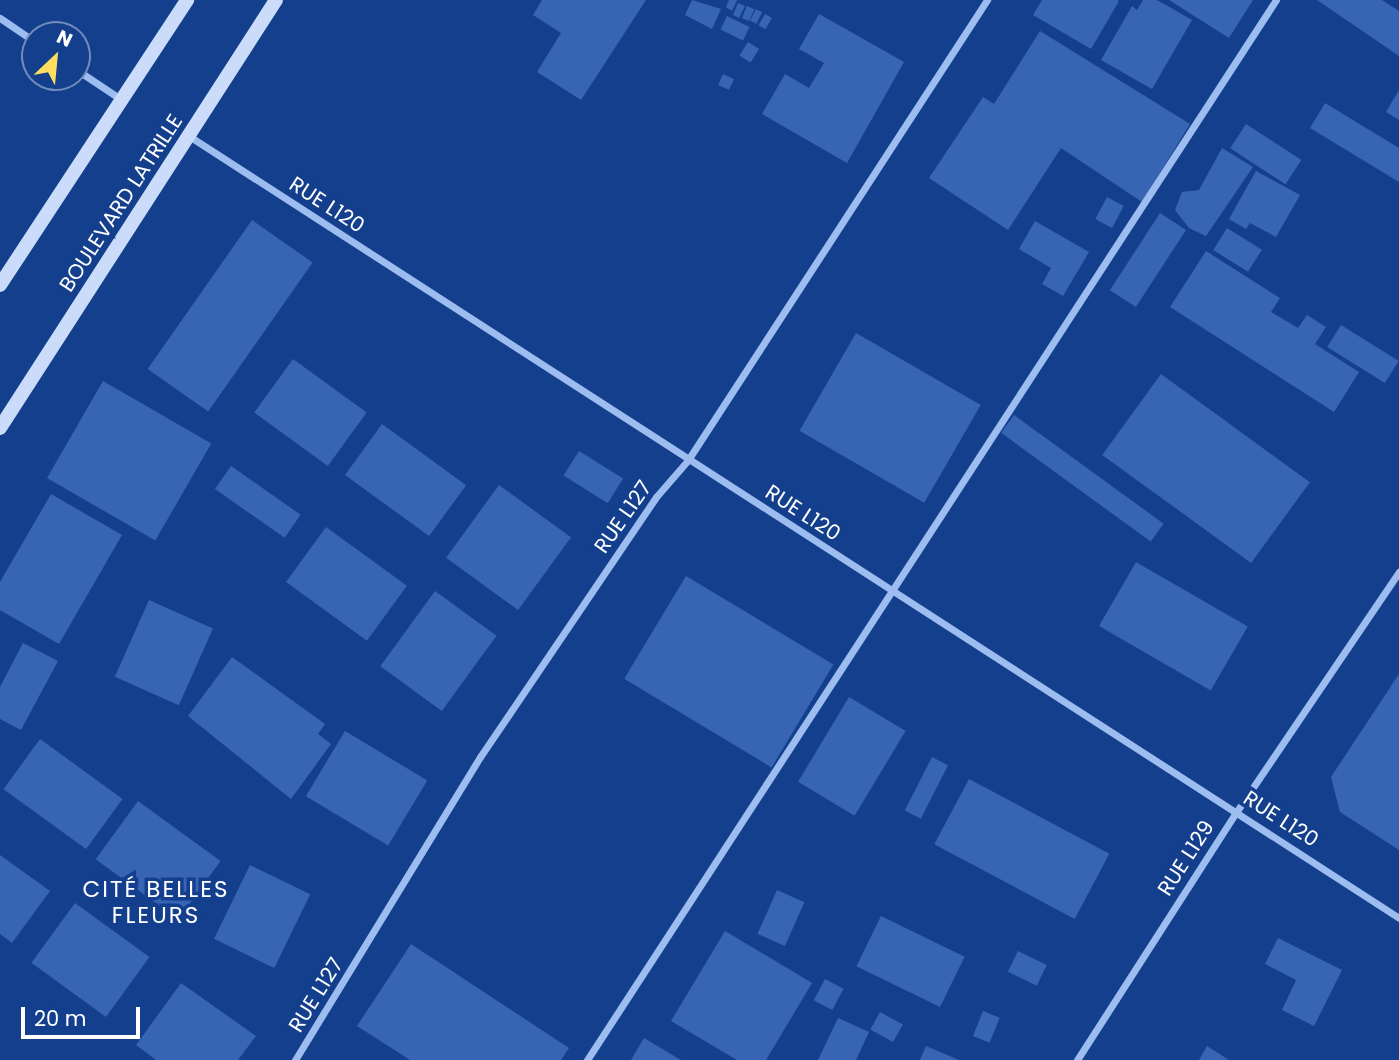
<!DOCTYPE html>
<html>
<head>
<meta charset="utf-8">
<style>
  body { margin:0 }
  #map { position:relative; width:1399px; height:1060px; overflow:hidden; background:#143f8d; font-family:Poppins,sans-serif }
  div>[style] { position:absolute }
  [style*='--x'] { left:calc(var(--x)*1px); top:calc(var(--y)*1px); width:calc(var(--w)*1px); rotate:calc(var(--a)*1deg) }
  .building>* { inset:0; background:#3765b4; transform-origin:0 0 }
  .street>* { height:7px; margin:-3.5px; padding:0 3.5px; transform-origin:3.5px; border-radius:3.5px; background:#9dbcf0 }
  .secondary>* { height:14px; margin:-7px; padding:0 7px; transform-origin:7px; border-radius:7px; background:#cbdcfb }
  span { translate:-50% -50%; white-space:nowrap; text-align:center; line-height:1.15; -webkit-text-stroke:7px #143f8d; paint-order:stroke }
  .street-label { font-size:21px; color:#fff }
  .neighbourhood-label { font-size:23px; color:#fff; letter-spacing:2px }
  .north { position:absolute; left:21px; top:21px; width:70px; height:70px; box-sizing:border-box; background:#143f8d; border:2px solid #728cbb; border-radius:50%; rotate:26deg; font-size:19px; font-weight:700; line-height:28px; text-align:center; color:#fff }
  .north::after { content:''; display:block; margin:auto; width:24px; height:32px; background:#ffdd5d; clip-path:polygon(50% 0,100% 100%,50% 72%,0 100%) }
  .scale { position:absolute; left:21px; top:1007px; width:119px; height:32px; box-sizing:border-box; border:4px solid #fff; border-top:0; padding-left:9px; font-size:21px; line-height:24px; white-space:nowrap; color:#fff; -webkit-text-stroke:5px #143f8d; paint-order:stroke }
</style>
</head>
<body>
<div id="map">
  <div class="building">
    <div style="clip-path:polygon(542px 0,646px 0,581px 100px,537px 72px,561px 33px,533px 15px)"></div>
    <div style="clip-path:polygon(692px 0,721px 9px,712px 29px,685px 15px)"></div>
    <div style="clip-path:polygon(729px 0,737px 0,732px 11px,726px 7px)"></div>
    <div style="clip-path:polygon(1042px 0,1117px 0,1119px 1px,1091px 49px,1033px 15px)"></div>
    <div style="clip-path:polygon(1143px 0,1157px 0,1192px 20px,1152px 89px,1101px 60px,1132px 6px,1137px 10px)"></div>
    <div style="clip-path:polygon(1169px 0,1253px 0,1229px 38px)"></div>
    <div style="clip-path:polygon(1317px 0,1382px 0,1399px 11px,1399px 56px)"></div>
    <div style="clip-path:polygon(738px 3px,745px 6px,739px 18px,733px 15px)"></div>
    <div style="left:747px;top:6px;width:8px;height:13px;rotate:23deg"></div>
    <div style="left:756px;top:9px;width:7px;height:13px;rotate:27deg"></div>
    <div style="left:765px;top:14px;width:8px;height:13px;rotate:30deg"></div>
    <div style="clip-path:polygon(819px 14px,904px 62px,847px 163px,762px 114px,785px 74px,809px 88px,824px 63px,799px 49px)"></div>
    <div style="left:727px;top:16px;width:25px;height:15px;rotate:26deg"></div>
    <div style="clip-path:polygon(1040px 31px,1190px 124px,1142px 202px,1061px 148px,1008px 230px,929px 178px,983px 97px,994px 104px)"></div>
    <div style="left:748px;top:42px;width:13px;height:16px;rotate:32deg"></div>
    <div style="left:723px;top:74px;width:12px;height:12px;rotate:24deg"></div>
    <div style="clip-path:polygon(1399px 90px,1399px 120px,1386px 112px)"></div>
    <div style="clip-path:polygon(1325px 103px,1399px 148px,1399px 182px,1310px 128px)"></div>
    <div style="left:1246px;top:124px;width:66px;height:29px;rotate:33deg"></div>
    <div style="clip-path:polygon(1222px 148px,1253px 167px,1206px 236px,1189px 228px,1175px 210px,1182px 192px,1199px 190px)"></div>
    <div style="clip-path:polygon(1256px 171px,1300px 195px,1276px 237px,1250px 223px,1246px 229px,1229px 219px)"></div>
    <div style="left:1107px;top:197px;width:19px;height:25px;rotate:28deg"></div>
    <div style="left:1160px;top:213px;width:31px;height:92px;rotate:33deg"></div>
    <div style="left:252px;top:220px;width:74px;height:182px;rotate:35deg"></div>
    <div style="clip-path:polygon(1035px 221px,1089px 252px,1063px 296px,1042px 284px,1051px 268px,1019px 249px)"></div>
    <div style="left:1227px;top:228px;width:41px;height:26px;rotate:32deg"></div>
    <div style="clip-path:polygon(1206px 251px,1280px 298px,1271px 312px,1298px 328px,1307px 315px,1326px 327px,1315px 344px,1359px 372px,1334px 412px,1170px 307px)"></div>
    <div style="left:1341px;top:325px;width:68px;height:26px;rotate:32deg"></div>
    <div style="left:856px;top:333px;width:144px;height:113px;rotate:30deg"></div>
    <div style="left:293px;top:359px;width:91px;height:66px;rotate:36deg"></div>
    <div style="left:1161px;top:374px;width:184px;height:100px;rotate:36deg"></div>
    <div style="left:103px;top:381px;width:125px;height:112px;rotate:30deg"></div>
    <div style="left:1014px;top:415px;width:185px;height:22px;rotate:36deg"></div>
    <div style="left:382px;top:424px;width:104px;height:63px;rotate:36deg"></div>
    <div style="left:579px;top:451px;width:52px;height:29px;rotate:32deg"></div>
    <div style="left:231px;top:466px;width:85px;height:28px;rotate:35deg"></div>
    <div style="left:499px;top:485px;width:89px;height:90px;rotate:36deg"></div>
    <div style="clip-path:polygon(51px 494px,122px 535px,59px 644px,0 610px,0 582px)"></div>
    <div style="left:326px;top:527px;width:100px;height:68px;rotate:36deg"></div>
    <div style="left:1136px;top:562px;width:129px;height:74px;rotate:30deg"></div>
    <div style="left:686px;top:576px;width:172px;height:120px;rotate:31deg"></div>
    <div style="left:435px;top:591px;width:76px;height:93px;rotate:36deg"></div>
    <div style="left:149px;top:600px;width:70px;height:84px;rotate:24deg"></div>
    <div style="clip-path:polygon(23px 643px,58px 661px,21px 730px,0 719px,0 687px)"></div>
    <div style="clip-path:polygon(232px 657px,325px 724px,318px 734px,331px 744px,291px 799px,188px 716px)"></div>
    <div style="clip-path:polygon(1399px 674px,1399px 850px,1340px 812px,1331px 777px)"></div>
    <div style="left:849px;top:697px;width:66px;height:99px;rotate:31deg"></div>
    <div style="left:345px;top:731px;width:96px;height:76px;rotate:31deg"></div>
    <div style="left:40px;top:739px;width:102px;height:62px;rotate:36deg"></div>
    <div style="left:932px;top:757px;width:18px;height:60px;rotate:27deg"></div>
    <div style="left:969px;top:779px;width:159px;height:74px;rotate:28deg"></div>
    <div style="left:138px;top:801px;width:102px;height:72px;rotate:36deg"></div>
    <div style="clip-path:polygon(0 855px,50px 891px,12px 943px,0 934px)"></div>
    <div style="left:250px;top:865px;width:67px;height:82px;rotate:26deg"></div>
    <div style="left:777px;top:890px;width:30px;height:48px;rotate:24deg"></div>
    <div style="left:75px;top:903px;width:92px;height:74px;rotate:36deg"></div>
    <div style="left:881px;top:916px;width:93px;height:56px;rotate:26deg"></div>
    <div style="clip-path:polygon(725px 931px,812px 983px,766px 1060px,737px 1060px,671px 1021px)"></div>
    <div style="clip-path:polygon(1278px 938px,1342px 970px,1314px 1026px,1282px 1010px,1296px 980px,1265px 964px)"></div>
    <div style="clip-path:polygon(411px 944px,569px 1048px,561px 1060px,410px 1060px,357px 1026px)"></div>
    <div style="left:1018px;top:951px;width:32px;height:23px;rotate:26deg"></div>
    <div style="left:825px;top:979px;width:21px;height:24px;rotate:28deg"></div>
    <div style="clip-path:polygon(181px 983px,256px 1036px,238px 1060px,156px 1060px,136px 1045px)"></div>
    <div style="left:983px;top:1011px;width:18px;height:27px;rotate:22deg"></div>
    <div style="left:880px;top:1012px;width:26px;height:20px;rotate:29deg"></div>
    <div style="clip-path:polygon(838px 1018px,869px 1032px,856px 1060px,818px 1060px)"></div>
    <div style="clip-path:polygon(644px 1038px,681px 1060px,631px 1060px)"></div>
    <div style="clip-path:polygon(926px 1046px,959px 1060px,920px 1060px)"></div>
    <div style="clip-path:polygon(1207px 1046px,1229px 1060px,1199px 1060px)"></div>
  </div>
  <div class="street">
    <div style="--x:0;--y:18;--w:42;--a:34.4"></div>
    <div style="--x:77;--y:70;--w:50;--a:33.7"></div>
    <div style="--x:189;--y:136;--w:1441;--a:32.87"></div>
    <div style="--x:295;--y:1060;--w:355;--a:-58.6"></div>
    <div style="--x:480;--y:757;--w:314;--a:-55.9"></div>
    <div style="--x:656;--y:497;--w:49;--a:-49.1"></div>
    <div style="--x:688;--y:460;--w:549;--a:-56.98"></div>
    <div style="--x:587;--y:1060;--w:1264;--a:-56.98"></div>
    <div style="--x:1077;--y:1060;--w:296;--a:-57.3"></div>
    <div style="--x:1237;--y:811;--w:289;--a:-55.9"></div>
  </div>
  <div class="secondary">
    <div style="--x:0;--y:285;--w:341;--a:-56.7"></div>
    <div style="--x:0;--y:428;--w:509;--a:-57.18"></div>
  </div>
  <div class="street-label">
    <span style="left:121px;top:203px;rotate:-57deg">BOULEVARD LATRILLE</span>
    <span style="left:327px;top:205px;rotate:33deg">RUE L120</span>
    <span style="left:803px;top:513px;rotate:33deg">RUE L120</span>
    <span style="left:623px;top:517px;rotate:-55deg">RUE L127</span>
    <span style="left:1281px;top:819px;rotate:33deg">RUE L120</span>
    <span style="left:1186px;top:858px;rotate:-57deg">RUE L129</span>
    <span style="left:316px;top:995px;rotate:-58deg">RUE L127</span>
  </div>
  <div class="neighbourhood-label">
    <span style="left:156px;top:902px">CITÉ BELLES<br>FLEURS</span>
  </div>
  <div class="north">N</div>
  <div class="scale">20 m</div>
</div>
</body>
</html>
